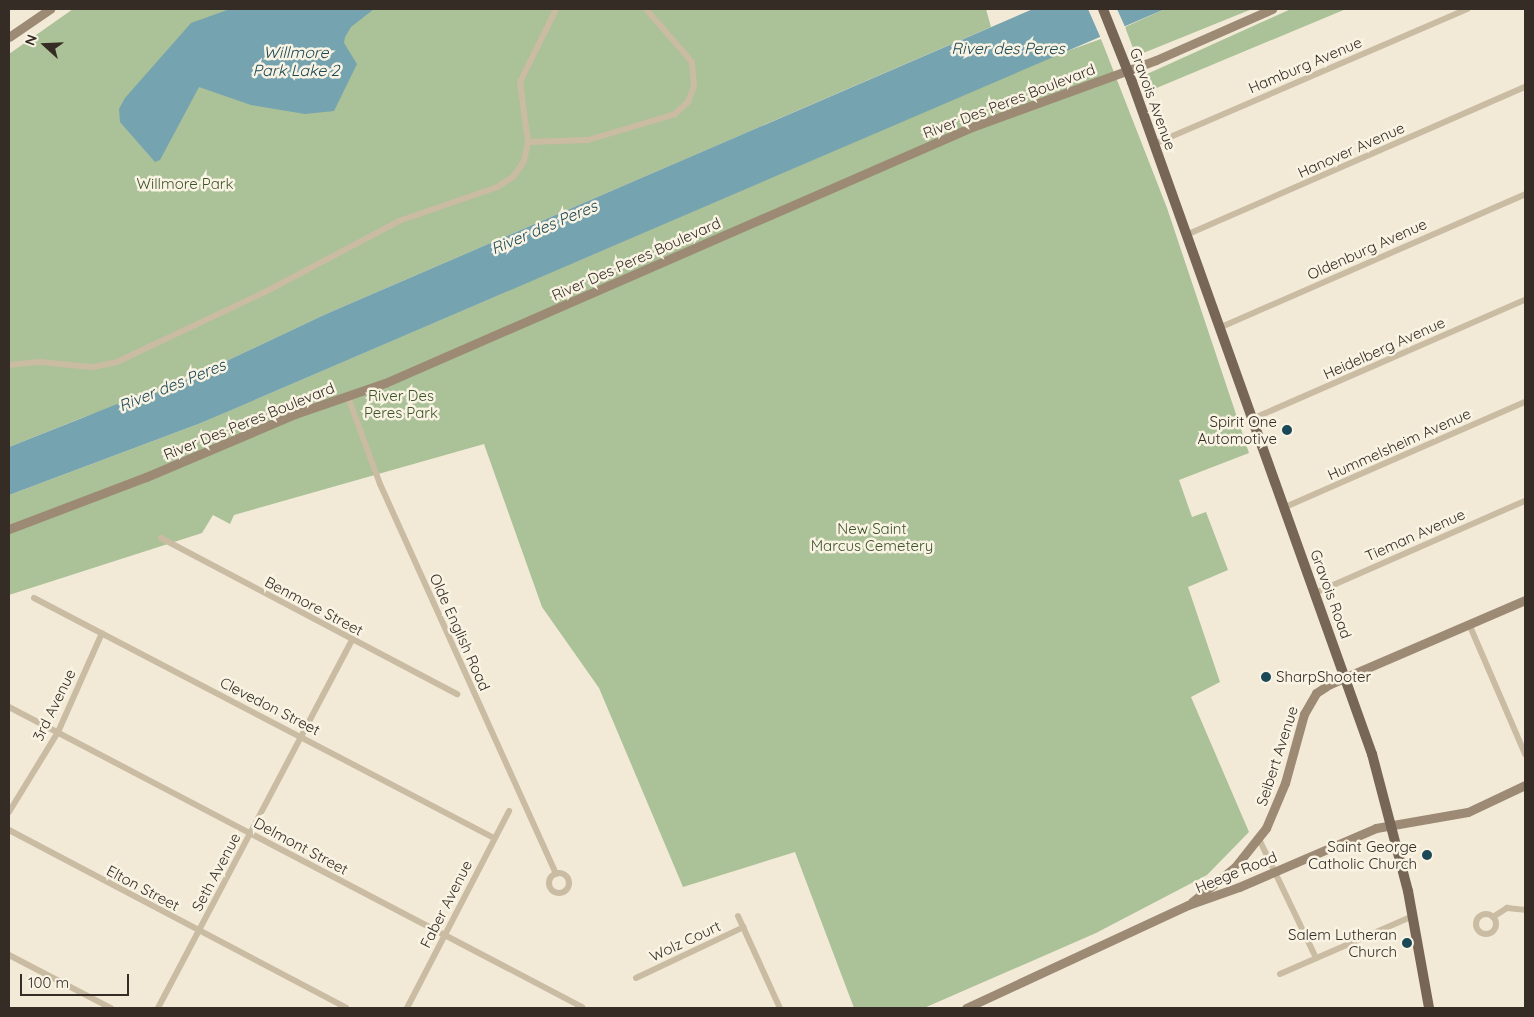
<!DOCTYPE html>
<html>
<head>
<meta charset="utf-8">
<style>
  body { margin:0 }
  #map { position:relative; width:1534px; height:1017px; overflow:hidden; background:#f2ead7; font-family:Quicksand,sans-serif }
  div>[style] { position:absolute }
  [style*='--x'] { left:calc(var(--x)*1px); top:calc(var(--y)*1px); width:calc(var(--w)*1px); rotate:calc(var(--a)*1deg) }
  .green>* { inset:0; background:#abc197 }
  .water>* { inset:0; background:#75a3b0 }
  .pier>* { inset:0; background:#f2ead7 }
  .street>* { height:6px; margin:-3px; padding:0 3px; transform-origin:3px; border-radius:3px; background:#cabba3 }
  .street>.ring { margin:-3px; padding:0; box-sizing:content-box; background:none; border:6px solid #cabba3; border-radius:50% }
  .secondary>* { height:9px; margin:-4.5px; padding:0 4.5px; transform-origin:4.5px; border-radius:4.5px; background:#9d8a74 }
  .primary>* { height:10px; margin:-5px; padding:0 5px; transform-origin:5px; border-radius:5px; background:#765 }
  .dots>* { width:14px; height:14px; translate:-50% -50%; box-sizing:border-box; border:2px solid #f9f3e3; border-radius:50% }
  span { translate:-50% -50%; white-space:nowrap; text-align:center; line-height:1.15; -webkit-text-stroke:5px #f9f3e3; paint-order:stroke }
  .street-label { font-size:15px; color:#342c25 }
  .park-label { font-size:15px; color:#3c5328 }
  .poi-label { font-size:15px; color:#342c25 }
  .right { translate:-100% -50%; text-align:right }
  .left { translate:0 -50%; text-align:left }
  .water-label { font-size:16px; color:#1a4857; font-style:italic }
  .frame { position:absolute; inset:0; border:10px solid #342c25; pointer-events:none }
  .north { position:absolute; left:20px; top:20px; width:50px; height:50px; -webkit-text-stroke:4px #f9f3e3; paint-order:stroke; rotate:290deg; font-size:14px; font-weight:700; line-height:20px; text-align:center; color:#342c25 }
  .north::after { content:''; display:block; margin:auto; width:18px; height:22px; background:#342c25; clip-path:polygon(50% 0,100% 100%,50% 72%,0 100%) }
  .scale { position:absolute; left:20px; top:974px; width:109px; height:22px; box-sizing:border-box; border:2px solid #342c25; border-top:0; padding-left:6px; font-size:15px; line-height:18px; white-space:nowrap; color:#342c25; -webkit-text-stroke:4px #f9f3e3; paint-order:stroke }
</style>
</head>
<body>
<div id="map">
  <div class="green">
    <div style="clip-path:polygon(73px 9px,986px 9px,991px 27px,326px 314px,161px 392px,84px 417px,9px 447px,9px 54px)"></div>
    <div style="clip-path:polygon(1165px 9px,1252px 9px,1136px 56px,1125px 27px)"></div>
    <div style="clip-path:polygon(1291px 9px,1346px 9px,1147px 92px,1143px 80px,1147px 74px)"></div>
    <div style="clip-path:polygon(1101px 39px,1167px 208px,1249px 453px,1179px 480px,1192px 517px,1206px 512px,1228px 570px,1188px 587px,1220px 682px,1191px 697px,1249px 832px,1207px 875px,1096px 933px,924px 1008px,854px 1008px,795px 852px,683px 887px,599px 688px,542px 607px,484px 444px,234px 515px,230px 524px,213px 515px,202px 533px,9px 595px,9px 495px,201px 423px,1056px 55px)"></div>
  </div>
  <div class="water">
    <div style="clip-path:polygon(230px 9px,374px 9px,351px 27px,345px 37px,344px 43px,357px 64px,334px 111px,305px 114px,251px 105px,199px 87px,160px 160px,155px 162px,120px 122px,119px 109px,125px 98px,191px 23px)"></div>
    <div style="clip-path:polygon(1033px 9px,1165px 9px,201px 423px,9px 495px,9px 447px,140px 395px,161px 392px,326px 314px)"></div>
  </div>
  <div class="pier">
    <div style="clip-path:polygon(1088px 9px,1117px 9px,1126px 29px,1102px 41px)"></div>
  </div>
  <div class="street">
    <div style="--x:528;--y:142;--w:61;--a:-97.6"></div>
    <div style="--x:520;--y:82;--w:81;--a:-63.7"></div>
    <div style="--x:1154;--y:144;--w:341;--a:-23.3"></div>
    <div style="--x:1186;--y:235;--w:370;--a:-23.6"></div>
    <div style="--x:1219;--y:328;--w:334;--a:-23.6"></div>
    <div style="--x:9;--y:365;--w:31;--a:-6"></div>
    <div style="--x:40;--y:362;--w:52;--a:5.5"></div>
    <div style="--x:92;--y:367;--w:25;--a:-11"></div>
    <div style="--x:117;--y:362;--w:166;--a:-25.3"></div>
    <div style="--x:267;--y:291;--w:149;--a:-27.9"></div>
    <div style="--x:399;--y:221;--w:104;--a:-19.1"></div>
    <div style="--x:497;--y:187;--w:19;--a:-32"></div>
    <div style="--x:513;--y:177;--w:19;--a:-55"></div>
    <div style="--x:524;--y:161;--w:19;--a:-78"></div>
    <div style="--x:528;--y:142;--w:60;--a:-1.9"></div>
    <div style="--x:588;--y:140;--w:91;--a:-16.6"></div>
    <div style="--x:675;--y:114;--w:18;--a:-43"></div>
    <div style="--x:688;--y:102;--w:17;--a:-69"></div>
    <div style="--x:694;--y:86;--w:24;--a:-95"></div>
    <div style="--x:692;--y:62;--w:70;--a:-131"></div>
    <div style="--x:348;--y:397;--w:93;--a:69.8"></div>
    <div style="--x:380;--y:484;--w:428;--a:65.7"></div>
    <div style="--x:1252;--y:419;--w:298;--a:-23.6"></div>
    <div style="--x:1283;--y:508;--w:264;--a:-23.7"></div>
    <div style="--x:161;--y:538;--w:335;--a:27.8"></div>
    <div style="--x:1315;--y:593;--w:229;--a:-23.7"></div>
    <div style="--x:34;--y:598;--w:519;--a:27.55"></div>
    <div style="--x:1469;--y:624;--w:142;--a:66.7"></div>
    <div style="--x:9;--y:707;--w:647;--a:27.63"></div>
    <div style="--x:9;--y:812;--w:94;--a:-58.5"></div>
    <div style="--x:58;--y:732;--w:108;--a:-66"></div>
    <div style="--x:9;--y:830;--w:381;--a:27.8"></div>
    <div style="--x:1259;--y:839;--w:132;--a:64.4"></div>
    <div class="ring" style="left:549px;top:873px;width:14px;height:14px"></div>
    <div class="ring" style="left:1476px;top:914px;width:14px;height:14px"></div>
    <div style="--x:738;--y:916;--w:101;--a:65.5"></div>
    <div style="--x:1493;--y:917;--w:17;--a:-33"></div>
    <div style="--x:1507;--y:908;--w:18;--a:6"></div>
    <div style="--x:9;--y:955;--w:115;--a:27.5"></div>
    <div style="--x:1280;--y:974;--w:145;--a:-23.6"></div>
    <div style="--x:636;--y:978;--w:119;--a:-25.3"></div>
    <div style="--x:158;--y:1008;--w:416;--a:-62.2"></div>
    <div style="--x:407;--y:1008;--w:222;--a:-62.6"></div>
  </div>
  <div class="secondary">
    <div style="--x:9;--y:37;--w:50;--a:-34.3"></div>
    <div style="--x:9;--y:529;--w:147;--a:-20.8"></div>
    <div style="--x:146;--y:477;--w:162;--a:-22.9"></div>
    <div style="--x:295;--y:414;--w:95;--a:-19"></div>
    <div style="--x:385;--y:383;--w:640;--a:-23.56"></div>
    <div style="--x:972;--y:127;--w:196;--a:-20"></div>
    <div style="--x:1156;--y:60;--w:127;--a:-23.7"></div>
    <div style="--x:1192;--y:902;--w:55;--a:-39.1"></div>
    <div style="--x:1235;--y:867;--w:50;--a:-51.5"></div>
    <div style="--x:1266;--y:828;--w:49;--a:-67.1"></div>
    <div style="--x:1285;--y:783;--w:72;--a:-74.6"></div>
    <div style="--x:1304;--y:714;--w:24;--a:-60"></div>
    <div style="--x:1316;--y:693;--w:17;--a:-33"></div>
    <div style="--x:1330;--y:684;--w:212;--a:-23.3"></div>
    <div style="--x:966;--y:1008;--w:245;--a:-24.9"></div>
    <div style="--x:1188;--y:905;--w:54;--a:-19.4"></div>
    <div style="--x:1239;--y:887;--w:149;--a:-23.3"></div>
    <div style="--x:1376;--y:828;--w:93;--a:-9.9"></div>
    <div style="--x:1468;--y:812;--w:63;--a:-25.3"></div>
  </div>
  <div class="primary">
    <div style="--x:1103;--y:9;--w:79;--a:68.3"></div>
    <div style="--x:1132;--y:82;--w:714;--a:70.35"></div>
    <div style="--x:1372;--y:754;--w:142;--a:75.3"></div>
    <div style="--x:1408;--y:891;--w:119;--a:79.8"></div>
  </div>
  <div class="dots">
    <div style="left:1287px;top:430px;background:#1a4857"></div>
    <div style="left:1266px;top:677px;background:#1a4857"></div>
    <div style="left:1427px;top:855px;background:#1a4857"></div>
    <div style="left:1407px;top:943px;background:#1a4857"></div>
  </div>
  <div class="street-label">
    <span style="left:1305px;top:65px;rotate:-23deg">Hamburg Avenue</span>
    <span style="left:1153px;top:99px;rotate:70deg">Gravois Avenue</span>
    <span style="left:1009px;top:101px;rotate:-21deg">River Des Peres Boulevard</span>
    <span style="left:1351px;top:150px;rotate:-24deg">Hanover Avenue</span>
    <span style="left:1367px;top:249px;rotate:-24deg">Oldenburg Avenue</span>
    <span style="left:636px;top:259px;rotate:-24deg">River Des Peres Boulevard</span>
    <span style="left:1384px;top:348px;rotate:-24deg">Heidelberg Avenue</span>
    <span style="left:249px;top:421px;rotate:-22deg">River Des Peres Boulevard</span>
    <span style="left:1399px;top:444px;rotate:-24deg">Hummelsheim Avenue</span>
    <span style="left:1415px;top:535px;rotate:-24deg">Tieman Avenue</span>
    <span style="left:1331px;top:594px;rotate:70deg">Gravois Road</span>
    <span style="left:314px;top:606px;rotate:28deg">Benmore Street</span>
    <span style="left:460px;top:632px;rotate:66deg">Olde English Road</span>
    <span style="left:54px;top:705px;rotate:-64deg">3rd Avenue</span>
    <span style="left:270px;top:706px;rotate:27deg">Clevedon Street</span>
    <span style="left:1277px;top:756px;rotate:-72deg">Seibert Avenue</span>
    <span style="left:301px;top:846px;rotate:28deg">Delmont Street</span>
    <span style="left:216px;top:872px;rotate:-62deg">Seth Avenue</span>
    <span style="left:1236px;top:872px;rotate:-22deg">Heege Road</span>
    <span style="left:143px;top:888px;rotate:28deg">Elton Street</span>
    <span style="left:446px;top:904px;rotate:-63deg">Faber Avenue</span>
    <span style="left:685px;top:941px;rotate:-25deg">Wolz Court</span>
  </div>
  <div class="park-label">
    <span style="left:185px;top:184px">Willmore Park</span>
    <span style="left:401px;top:404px">River Des<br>Peres Park</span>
    <span style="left:872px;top:537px">New Saint<br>Marcus Cemetery</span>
  </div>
  <div class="poi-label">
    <span class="right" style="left:1277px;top:430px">Spirit One<br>Automotive</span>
    <span class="left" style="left:1276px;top:677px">SharpShooter</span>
    <span class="right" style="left:1417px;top:855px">Saint George<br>Catholic Church</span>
    <span class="right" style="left:1397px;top:943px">Salem Lutheran<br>Church</span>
  </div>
  <div class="water-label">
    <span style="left:1008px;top:48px">River des Peres</span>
    <span style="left:296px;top:61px">Willmore<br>Park Lake 2</span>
    <span style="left:544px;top:227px;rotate:-23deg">River des Peres</span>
    <span style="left:172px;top:385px;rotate:-22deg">River des Peres</span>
  </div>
  <div class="frame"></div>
  <div class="north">N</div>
  <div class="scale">100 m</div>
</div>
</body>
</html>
